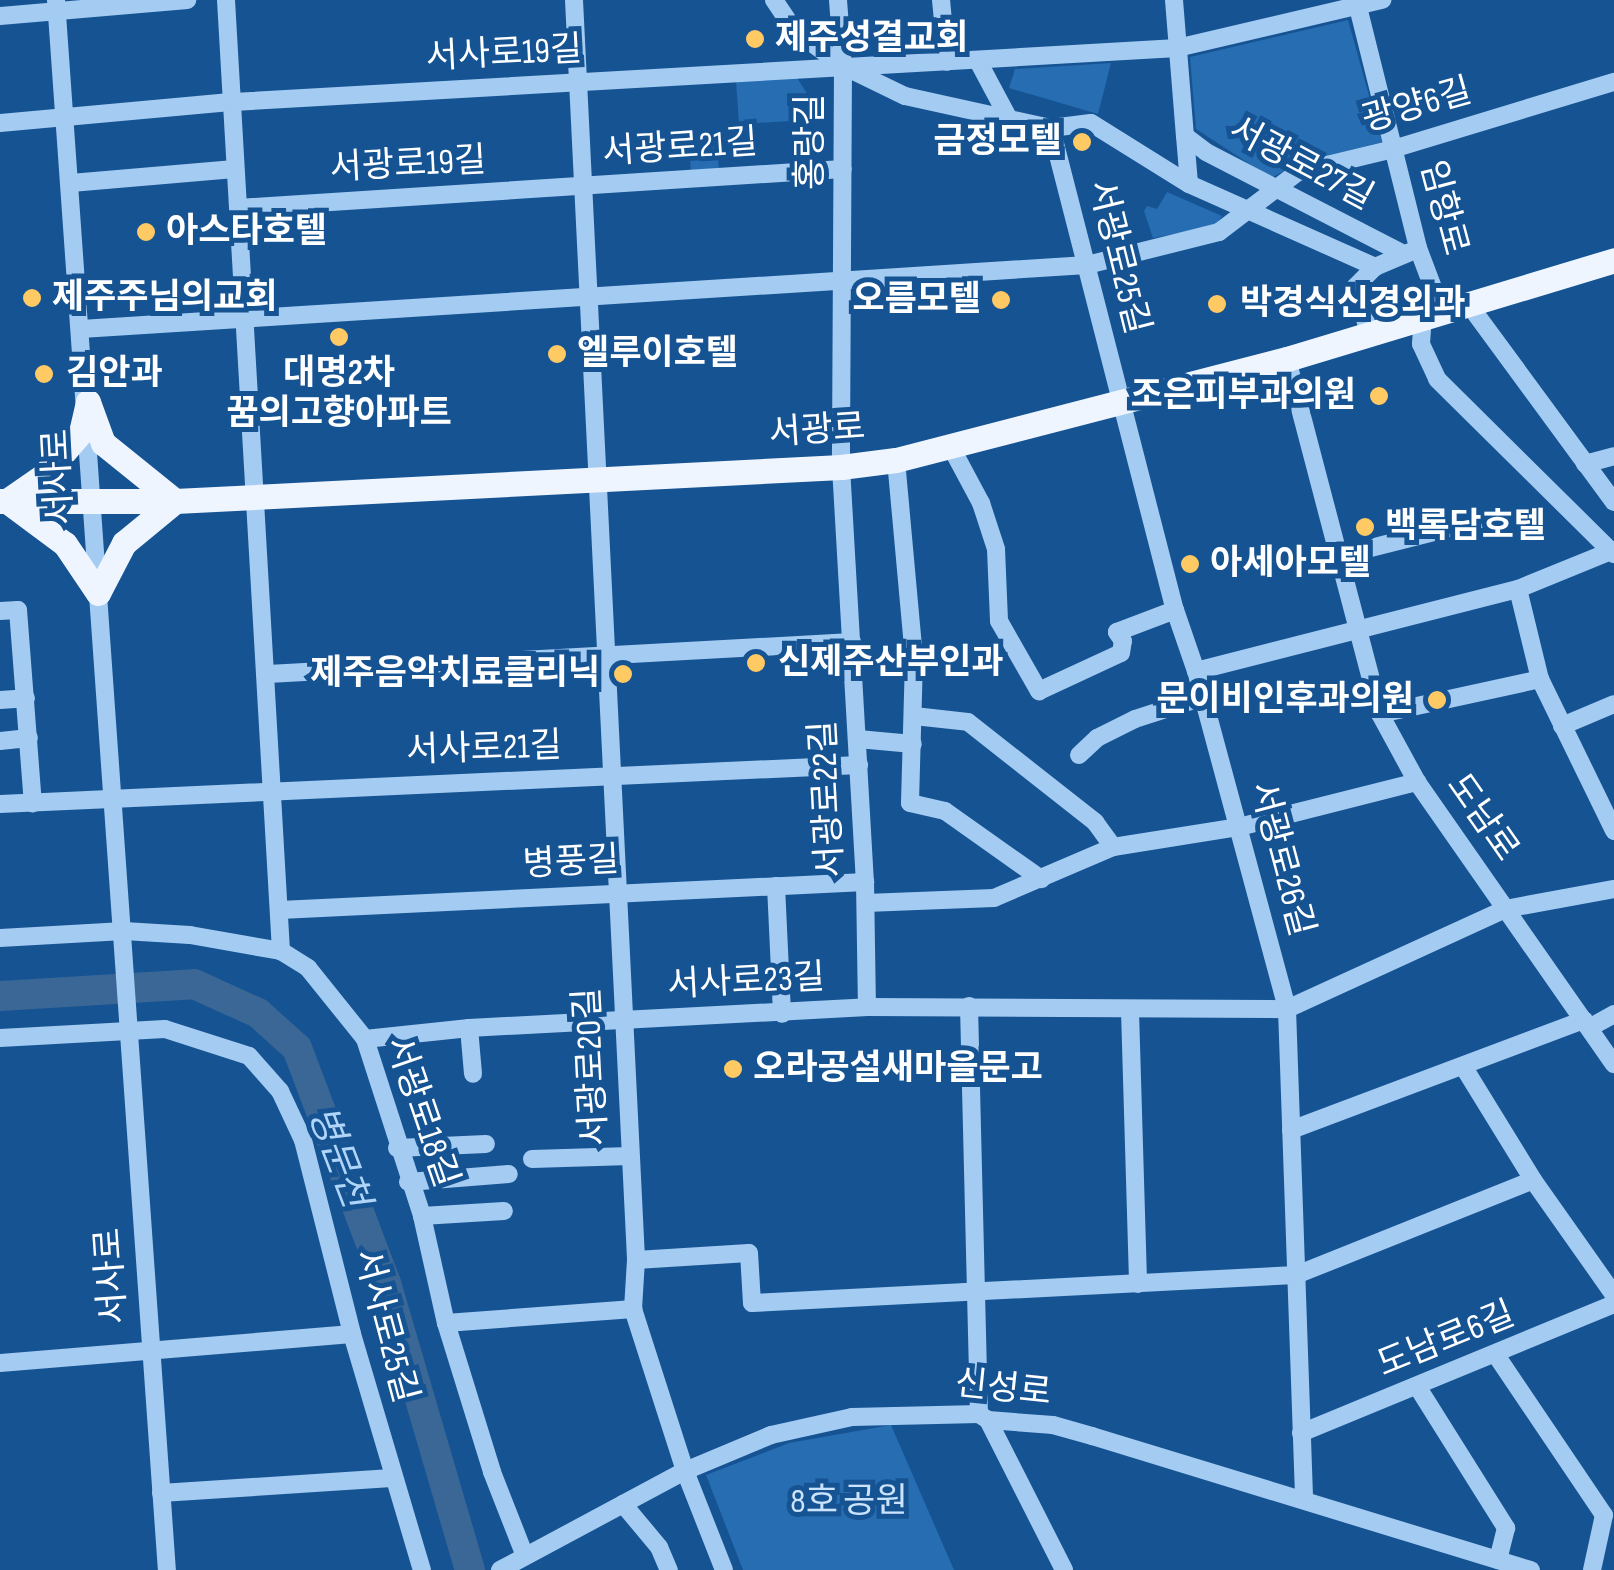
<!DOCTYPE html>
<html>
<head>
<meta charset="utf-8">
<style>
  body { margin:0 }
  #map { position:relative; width:1614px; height:1570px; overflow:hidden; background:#155393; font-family:"Sofia Sans Condensed","Noto Sans KR",sans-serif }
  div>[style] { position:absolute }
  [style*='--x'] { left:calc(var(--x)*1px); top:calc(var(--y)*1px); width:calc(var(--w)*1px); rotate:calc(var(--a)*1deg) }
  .green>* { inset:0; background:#276db2; transform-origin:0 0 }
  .river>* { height:30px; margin:-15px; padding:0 15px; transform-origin:15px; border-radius:15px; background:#3b6796 }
  .minor>* { height:18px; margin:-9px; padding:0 9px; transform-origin:9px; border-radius:9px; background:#a4cbf1 }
  .major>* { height:25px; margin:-12.5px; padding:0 12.5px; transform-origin:12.5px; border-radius:12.5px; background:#eef5ff }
  .dots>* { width:28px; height:28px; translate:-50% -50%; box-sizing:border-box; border:5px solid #155393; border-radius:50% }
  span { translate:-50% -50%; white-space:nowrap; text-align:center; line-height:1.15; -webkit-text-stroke:10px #155393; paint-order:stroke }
  .poi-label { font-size:35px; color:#fff; font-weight:700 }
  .left { translate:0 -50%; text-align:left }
  .right { translate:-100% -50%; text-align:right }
  .street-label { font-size:35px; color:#fff }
  .park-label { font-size:35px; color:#cbe4fc }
  .water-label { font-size:38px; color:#b0d5f8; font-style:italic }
</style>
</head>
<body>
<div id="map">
  <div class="green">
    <div style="clip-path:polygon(1348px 20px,1382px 142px,1297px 164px,1271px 178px,1196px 129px,1190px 57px)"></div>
    <div style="clip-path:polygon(1111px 63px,1098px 114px,1009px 88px,1015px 69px)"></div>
    <div style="clip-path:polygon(796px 76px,806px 92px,808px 120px,739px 124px,736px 81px)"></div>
    <div style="left:717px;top:135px;width:35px;height:28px;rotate:87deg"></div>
    <div style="clip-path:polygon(1167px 192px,1222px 216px,1215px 226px,1153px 238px,1144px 211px,1147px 206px,1157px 209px)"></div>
    <div style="clip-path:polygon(891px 1425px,954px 1570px,743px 1570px,706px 1475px,789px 1443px)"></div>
  </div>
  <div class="river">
    <div style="--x:0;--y:996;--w:194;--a:-3.5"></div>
    <div style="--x:194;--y:984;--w:70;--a:24.4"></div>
    <div style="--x:258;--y:1013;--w:52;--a:41.9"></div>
    <div style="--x:297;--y:1048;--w:251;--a:69.3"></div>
    <div style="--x:386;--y:1283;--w:299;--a:73.7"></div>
  </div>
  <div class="minor">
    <div style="--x:56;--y:0;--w:1574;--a:85.96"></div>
    <div style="--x:226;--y:0;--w:953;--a:86.69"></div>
    <div style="--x:574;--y:0;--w:1262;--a:87.18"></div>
    <div style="--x:636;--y:1260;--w:49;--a:93.5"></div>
    <div style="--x:633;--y:1309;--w:170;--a:72.2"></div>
    <div style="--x:685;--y:1471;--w:106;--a:68.5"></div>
    <div style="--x:774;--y:0;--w:36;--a:56"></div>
    <div style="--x:794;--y:30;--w:61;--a:36.3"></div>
    <div style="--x:843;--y:66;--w:69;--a:25.8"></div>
    <div style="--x:905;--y:96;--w:149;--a:12.4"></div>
    <div style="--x:1051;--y:128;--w:40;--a:-7.1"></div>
    <div style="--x:1091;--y:123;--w:115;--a:31.9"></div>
    <div style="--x:1189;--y:184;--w:204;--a:24"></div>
    <div style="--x:838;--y:0;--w:66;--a:85.7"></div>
    <div style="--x:843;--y:66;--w:401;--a:90.3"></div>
    <div style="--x:841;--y:467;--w:416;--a:86.7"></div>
    <div style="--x:865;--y:882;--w:125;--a:89.1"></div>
    <div style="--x:941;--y:0;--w:62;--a:84.5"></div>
    <div style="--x:1174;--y:0;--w:136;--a:85.4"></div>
    <div style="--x:1185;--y:136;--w:26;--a:37"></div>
    <div style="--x:1206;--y:152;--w:223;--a:27.3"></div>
    <div style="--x:1358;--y:7;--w:248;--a:76"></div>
    <div style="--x:1418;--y:248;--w:65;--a:69.3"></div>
    <div style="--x:0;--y:16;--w:188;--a:-4.9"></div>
    <div style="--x:978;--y:61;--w:66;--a:61.9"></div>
    <div style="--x:0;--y:123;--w:234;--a:-5.2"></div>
    <div style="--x:233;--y:102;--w:946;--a:-3.27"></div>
    <div style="--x:1177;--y:48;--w:211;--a:-13.2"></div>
    <div style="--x:1051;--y:128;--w:498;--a:75.6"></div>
    <div style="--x:1175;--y:610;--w:65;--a:71"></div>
    <div style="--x:1196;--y:671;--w:350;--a:74.9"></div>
    <div style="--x:1287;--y:1009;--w:491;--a:88"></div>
    <div style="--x:1185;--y:136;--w:48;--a:85.2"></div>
    <div style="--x:71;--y:183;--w:164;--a:-4.9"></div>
    <div style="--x:238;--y:208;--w:606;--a:-3.69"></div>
    <div style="--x:1467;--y:302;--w:248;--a:53.7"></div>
    <div style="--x:1423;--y:315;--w:29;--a:94"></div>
    <div style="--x:1421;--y:344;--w:38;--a:65"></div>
    <div style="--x:1437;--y:379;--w:249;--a:44.7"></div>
    <div style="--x:81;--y:329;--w:1008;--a:-3.64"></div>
    <div style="--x:1087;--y:265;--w:136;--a:-14"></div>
    <div style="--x:1219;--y:232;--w:99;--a:-37.2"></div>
    <div style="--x:1298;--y:172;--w:98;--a:-13.6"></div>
    <div style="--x:1393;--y:149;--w:231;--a:-16.9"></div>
    <div style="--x:1369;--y:332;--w:47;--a:-107.3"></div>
    <div style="--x:1355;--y:287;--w:28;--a:-45"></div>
    <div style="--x:1375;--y:267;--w:38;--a:-23"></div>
    <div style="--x:1287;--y:359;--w:367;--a:75.3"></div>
    <div style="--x:1380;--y:714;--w:77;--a:61.4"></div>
    <div style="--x:1417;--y:782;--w:344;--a:55.1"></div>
    <div style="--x:951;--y:447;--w:64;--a:61.8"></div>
    <div style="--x:981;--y:503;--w:48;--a:71.9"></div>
    <div style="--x:996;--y:549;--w:72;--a:87.6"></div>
    <div style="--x:999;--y:621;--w:81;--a:60.3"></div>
    <div style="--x:1039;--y:691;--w:90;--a:-24.9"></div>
    <div style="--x:1121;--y:653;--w:12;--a:-81"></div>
    <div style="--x:1123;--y:641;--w:11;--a:-124"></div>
    <div style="--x:1117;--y:632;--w:62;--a:-20.8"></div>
    <div style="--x:896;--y:460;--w:200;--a:84.8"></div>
    <div style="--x:914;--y:659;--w:144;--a:91.6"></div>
    <div style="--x:910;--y:803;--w:36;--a:13"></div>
    <div style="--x:945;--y:811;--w:118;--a:35.3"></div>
    <div style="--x:1585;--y:464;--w:30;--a:-15"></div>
    <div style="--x:1339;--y:556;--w:142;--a:-14.2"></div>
    <div style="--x:1518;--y:589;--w:93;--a:76.3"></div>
    <div style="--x:1540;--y:679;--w:169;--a:64"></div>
    <div style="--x:0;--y:611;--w:18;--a:-3"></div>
    <div style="--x:18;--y:610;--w:194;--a:85.6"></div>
    <div style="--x:1196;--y:671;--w:332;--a:-14.3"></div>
    <div style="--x:1518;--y:589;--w:100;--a:-22.2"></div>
    <div style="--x:268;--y:674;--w:585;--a:-3.14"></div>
    <div style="--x:0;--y:700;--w:26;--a:-4"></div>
    <div style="--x:1380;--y:714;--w:164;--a:-12.3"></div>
    <div style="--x:914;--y:716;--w:54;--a:6.3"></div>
    <div style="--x:968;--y:722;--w:162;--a:38.2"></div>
    <div style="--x:1095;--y:822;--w:31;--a:54"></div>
    <div style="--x:1562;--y:726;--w:56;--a:-22.9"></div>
    <div style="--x:858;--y:739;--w:55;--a:5.2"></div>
    <div style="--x:0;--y:741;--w:29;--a:-6"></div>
    <div style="--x:1079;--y:755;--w:25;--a:-43"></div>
    <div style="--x:1097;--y:738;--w:42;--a:-26.6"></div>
    <div style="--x:1135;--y:719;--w:71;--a:-17.9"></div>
    <div style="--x:0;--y:804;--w:860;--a:-2.6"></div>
    <div style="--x:776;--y:886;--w:128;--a:87.3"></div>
    <div style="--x:866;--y:903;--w:128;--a:-2.2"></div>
    <div style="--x:994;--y:898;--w:129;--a:-23.2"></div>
    <div style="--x:1113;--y:847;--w:128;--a:-9"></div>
    <div style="--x:1239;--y:827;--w:184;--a:-14.2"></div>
    <div style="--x:280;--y:910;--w:586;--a:-2.74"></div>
    <div style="--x:0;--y:938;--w:124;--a:-3.2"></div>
    <div style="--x:124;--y:931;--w:66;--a:3.5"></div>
    <div style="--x:190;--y:935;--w:92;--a:10"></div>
    <div style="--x:281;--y:951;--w:32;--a:32"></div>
    <div style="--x:308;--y:968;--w:91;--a:51.2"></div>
    <div style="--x:365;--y:1039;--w:186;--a:72.1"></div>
    <div style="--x:422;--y:1216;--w:110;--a:77.4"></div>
    <div style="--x:446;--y:1323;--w:156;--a:72.8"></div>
    <div style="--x:492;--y:1472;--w:90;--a:68.6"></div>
    <div style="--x:969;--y:1006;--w:408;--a:88.6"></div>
    <div style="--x:1130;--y:1011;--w:273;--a:88.3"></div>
    <div style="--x:469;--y:1028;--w:46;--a:85"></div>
    <div style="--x:1589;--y:1028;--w:29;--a:-29"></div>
    <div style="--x:0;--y:1038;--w:165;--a:-3.1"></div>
    <div style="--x:165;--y:1029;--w:88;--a:17.8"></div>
    <div style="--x:249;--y:1056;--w:47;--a:48.5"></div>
    <div style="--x:280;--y:1091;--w:54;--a:64.9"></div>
    <div style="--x:303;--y:1140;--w:200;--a:75.8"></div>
    <div style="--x:352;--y:1334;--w:246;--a:73.5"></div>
    <div style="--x:365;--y:1039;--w:105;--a:-6"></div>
    <div style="--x:469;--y:1028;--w:399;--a:-3"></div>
    <div style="--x:867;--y:1007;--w:420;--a:0.3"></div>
    <div style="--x:1287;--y:1009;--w:240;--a:-24.6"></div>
    <div style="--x:1505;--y:909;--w:111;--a:-10.4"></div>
    <div style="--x:1463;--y:1066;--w:134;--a:58.4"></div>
    <div style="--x:1533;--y:1180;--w:141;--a:54.8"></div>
    <div style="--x:1291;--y:1130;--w:313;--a:-20.6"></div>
    <div style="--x:397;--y:1148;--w:89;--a:-2.6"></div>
    <div style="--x:532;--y:1159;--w:98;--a:-1.8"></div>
    <div style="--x:408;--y:1182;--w:101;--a:-4.5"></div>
    <div style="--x:422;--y:1216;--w:82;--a:-3.5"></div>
    <div style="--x:636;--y:1260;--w:113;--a:-3.5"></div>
    <div style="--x:749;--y:1253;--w:50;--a:86.6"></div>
    <div style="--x:752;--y:1303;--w:545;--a:-2.95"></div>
    <div style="--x:1296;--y:1275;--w:255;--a:-21.8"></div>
    <div style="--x:446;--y:1323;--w:188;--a:-4.3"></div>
    <div style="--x:1496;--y:1355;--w:193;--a:56"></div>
    <div style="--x:1604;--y:1515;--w:56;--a:102.3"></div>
    <div style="--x:0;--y:1363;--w:353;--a:-4.7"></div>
    <div style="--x:1417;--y:1386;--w:168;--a:57.9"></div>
    <div style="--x:1506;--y:1528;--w:33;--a:104"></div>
    <div style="--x:988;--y:1420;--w:168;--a:63.1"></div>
    <div style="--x:1301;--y:1433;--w:339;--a:-22.4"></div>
    <div style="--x:161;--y:1493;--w:231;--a:-3.7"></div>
    <div style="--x:623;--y:1504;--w:56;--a:50.1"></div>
    <div style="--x:659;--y:1547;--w:25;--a:67"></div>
    <div style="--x:500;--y:1570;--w:210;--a:-28.2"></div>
    <div style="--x:685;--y:1471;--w:93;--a:-22.7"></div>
    <div style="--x:771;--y:1435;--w:83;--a:-12.5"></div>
    <div style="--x:852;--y:1417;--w:127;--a:-1.4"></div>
    <div style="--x:979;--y:1414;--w:11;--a:34"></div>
    <div style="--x:988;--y:1420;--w:65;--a:4.4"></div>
    <div style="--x:1053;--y:1425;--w:41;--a:15.8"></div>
    <div style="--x:1092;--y:1436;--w:459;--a:17"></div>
  </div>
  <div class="major">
    <div style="--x:88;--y:402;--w:31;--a:103"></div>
    <div style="--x:81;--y:432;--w:58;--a:130.8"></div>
    <div style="--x:43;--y:476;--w:44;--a:145.2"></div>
    <div style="--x:7;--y:501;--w:72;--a:36.6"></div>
    <div style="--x:65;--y:544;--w:59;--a:56"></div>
    <div style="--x:88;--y:402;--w:44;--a:69.9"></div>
    <div style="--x:103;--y:443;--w:92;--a:38.9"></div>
    <div style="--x:175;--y:501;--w:66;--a:140.5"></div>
    <div style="--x:124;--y:543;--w:56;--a:117.5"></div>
    <div style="--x:0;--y:501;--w:175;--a:0"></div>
    <div style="--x:175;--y:501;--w:667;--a:-2.92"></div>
    <div style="--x:841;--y:467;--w:55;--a:-7.3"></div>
    <div style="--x:896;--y:460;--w:404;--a:-14.5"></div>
    <div style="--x:1287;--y:359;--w:342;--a:-16.8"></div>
  </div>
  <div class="dots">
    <div style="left:755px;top:39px;background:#ffca64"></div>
    <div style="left:1082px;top:142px;background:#ffca64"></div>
    <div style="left:146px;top:232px;background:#ffca64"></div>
    <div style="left:32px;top:298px;background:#ffca64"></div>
    <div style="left:1001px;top:300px;background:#ffca64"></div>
    <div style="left:1217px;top:304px;background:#ffca64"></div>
    <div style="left:339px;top:337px;background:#ffca64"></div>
    <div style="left:557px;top:354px;background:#ffca64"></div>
    <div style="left:44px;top:374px;background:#ffca64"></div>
    <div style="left:1379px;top:396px;background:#ffca64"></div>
    <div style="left:1365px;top:527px;background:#ffca64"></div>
    <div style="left:1190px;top:564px;background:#ffca64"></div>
    <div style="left:756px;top:663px;background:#ffca64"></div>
    <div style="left:623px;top:674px;background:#ffca64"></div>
    <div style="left:1437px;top:700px;background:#ffca64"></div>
    <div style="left:733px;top:1069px;background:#ffca64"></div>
  </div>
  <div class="poi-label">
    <span class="left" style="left:775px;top:39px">제주성결교회</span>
    <span class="right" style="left:1062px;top:142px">금정모텔</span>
    <span class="left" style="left:166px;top:232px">아스타호텔</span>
    <span class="left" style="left:52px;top:298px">제주주님의교회</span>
    <span class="right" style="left:981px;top:300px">오름모텔</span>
    <span class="left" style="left:1240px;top:304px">박경식신경외과</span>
    <span class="left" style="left:577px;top:354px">엘루이호텔</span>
    <span class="left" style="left:66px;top:374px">김안과</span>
    <span style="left:339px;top:394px">대명2차<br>꿈의고향아파트</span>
    <span class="right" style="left:1356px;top:396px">조은피부과의원</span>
    <span class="left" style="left:1385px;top:527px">백록담호텔</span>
    <span class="left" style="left:1210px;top:564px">아세아모텔</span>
    <span class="left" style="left:778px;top:663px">신제주산부인과</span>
    <span class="right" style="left:600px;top:674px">제주음악치료클리닉</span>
    <span class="right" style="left:1414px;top:700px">문이비인후과의원</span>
    <span class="left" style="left:753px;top:1069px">오라공설새마을문고</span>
  </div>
  <div class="street-label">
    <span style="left:504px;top:54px;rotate:-3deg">서사로19길</span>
    <span style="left:1417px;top:106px;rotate:-16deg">광양6길</span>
    <span style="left:811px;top:142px;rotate:-90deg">홍랑길</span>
    <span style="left:680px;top:148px;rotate:-4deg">서광로21길</span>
    <span style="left:1301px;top:164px;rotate:28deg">서광로27길</span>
    <span style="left:408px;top:165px;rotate:-3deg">서광로19길</span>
    <span style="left:1443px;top:208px;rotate:75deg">임항로</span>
    <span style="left:1118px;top:257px;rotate:76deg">서광로25길</span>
    <span style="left:817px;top:431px;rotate:-4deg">서광로</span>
    <span style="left:59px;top:477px;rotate:-93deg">서사로</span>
    <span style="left:484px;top:749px;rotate:-2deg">서사로21길</span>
    <span style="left:828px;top:799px;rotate:-93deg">서광로22길</span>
    <span style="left:1482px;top:818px;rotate:55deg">도남로</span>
    <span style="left:1281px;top:859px;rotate:75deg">서광로26길</span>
    <span style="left:571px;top:863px;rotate:-3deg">병풍길</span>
    <span style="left:746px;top:982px;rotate:-3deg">서사로23길</span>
    <span style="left:592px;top:1067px;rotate:-93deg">서광로20길</span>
    <span style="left:421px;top:1112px;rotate:71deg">서광로18길</span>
    <span style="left:112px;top:1276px;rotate:-94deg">서사로</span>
    <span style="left:385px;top:1326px;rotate:75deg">서사로25길</span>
    <span style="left:1446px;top:1340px;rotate:-22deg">도남로6길</span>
    <span style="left:1003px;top:1389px;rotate:6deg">신성로</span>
  </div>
  <div class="park-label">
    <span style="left:849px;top:1502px">8호 공원</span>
  </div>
  <div class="water-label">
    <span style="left:338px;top:1157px;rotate:69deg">병문천</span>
  </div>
</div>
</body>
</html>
